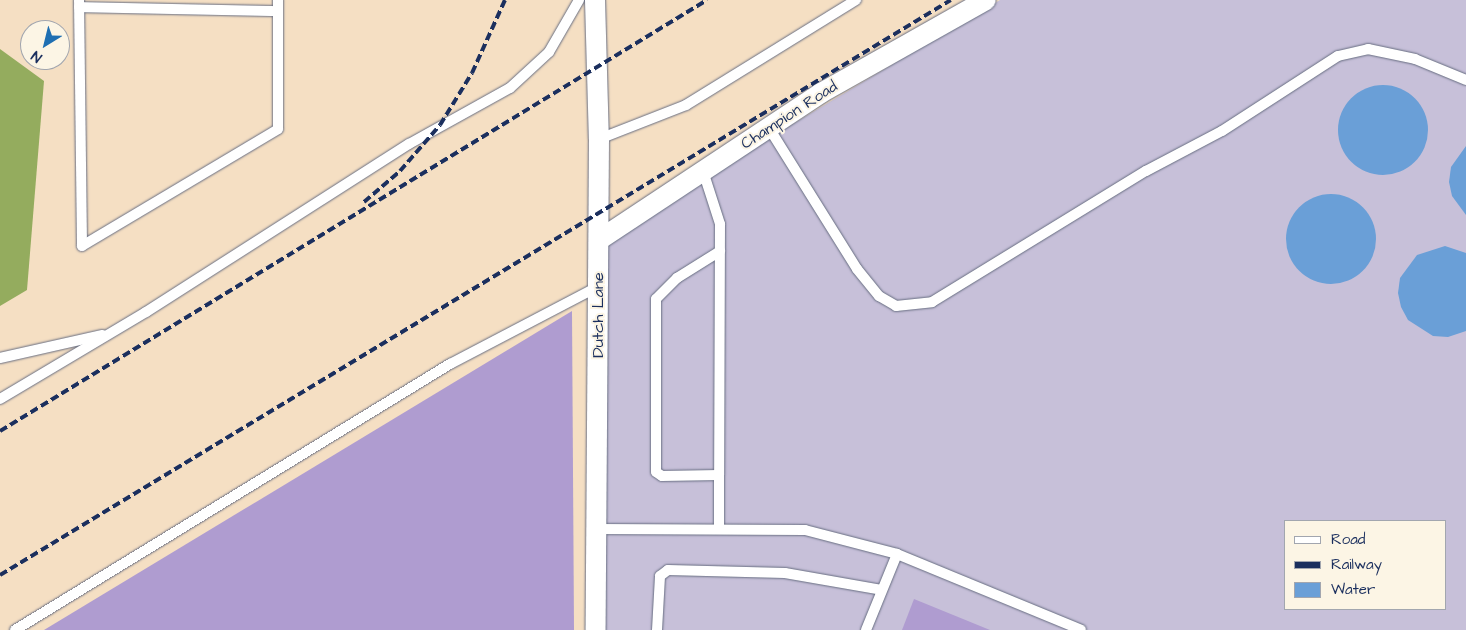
<!DOCTYPE html>
<html>
<head>
<meta charset="utf-8">
<style>
  body { margin:0 }
  #map { position:relative; width:1466px; height:630px; overflow:hidden; background:#f5dfc3; font-family:"Architects Daughter",sans-serif }
  div>[style] { position:absolute }
  [style*='--x'] { left:calc(var(--x)*1px); top:calc(var(--y)*1px); width:calc(var(--w)*1px); rotate:calc(var(--a)*1deg) }
  .industrial>* { inset:0; background:#c7c0d9 }
  .forest>* { inset:0; background:#94ac5e }
  .water>* { inset:0; background:#6a9fd7 }
  .round { border-radius:50% }
  .building>* { inset:0; background:#af9cd0 }
  .roads { filter:drop-shadow(0 0 1px #676d81) drop-shadow(0 0 1px #676d81) }
  .lane>* { height:10px; margin:-5px; padding:0 5px; transform-origin:5px; border-radius:5px; background:#fff }
  .street>* { height:20px; margin:-10px; padding:0 10px; transform-origin:10px; border-radius:10px; background:#fff }
  .rail>* { height:4px; margin-top:-2px; transform-origin:0; background:repeating-linear-gradient(90deg,#1b2f5e 0 8px,transparent 0 12px) }
  span { translate:-50% -50%; white-space:nowrap; text-align:center; line-height:1.15; -webkit-text-stroke:4px #fcf5e5; paint-order:stroke }
  .street-label { font-size:16px; color:#1b2f5e }
  .legend { position:absolute; left:1284px; top:520px; width:162px; height:90px; box-sizing:border-box; background:#fcf5e5; border:1px solid #a2a6af; margin:0; padding:6px 9px; list-style:none; font-size:15px; color:#1b2f5e }
  .legend li { display:flex; align-items:center; gap:10px; height:25px }
  .legend b { width:25px; border:1px solid #a2a6af }
  .north { position:absolute; left:20px; top:20px; width:50px; height:50px; box-sizing:border-box; background:#fcf5e5; border:1px solid #a2a6af; border-radius:50%; rotate:216deg; font-size:14px; font-weight:700; line-height:20px; text-align:center; color:#1b2f5e }
  .north::after { content:''; display:block; margin:auto; width:18px; height:22px; background:#1f6fb2; clip-path:polygon(50% 0,100% 100%,50% 72%,0 100%) }
</style>
</head>
<body>
<div id="map">
  <div class="industrial">
    <div style="clip-path:polygon(evenodd,1000px 0,1466px 0,1466px 630px,597px 630px,599px 240px,1000px 0,1285px 521px,1445px 521px,1445px 609px,1285px 609px,1285px 521px)"></div>
  </div>
  <div class="forest">
    <div style="clip-path:polygon(0 49px,44px 81px,27px 290px,0 306px)"></div>
  </div>
  <div class="water">
    <div class="round" style="left:1338px;top:85px;width:90px;height:90px"></div>
    <div style="clip-path:polygon(1466px 146px,1466px 215px,1452px 196px,1449px 182px,1451px 167px)"></div>
    <div class="round" style="left:1286px;top:194px;width:90px;height:90px"></div>
    <div style="clip-path:polygon(1445px 246px,1466px 253px,1466px 331px,1448px 337px,1433px 336px,1408px 320px,1401px 307px,1398px 293px,1400px 278px,1417px 255px)"></div>
  </div>
  <div class="building">
    <div style="clip-path:polygon(572px 311px,574px 630px,44px 630px)"></div>
    <div style="clip-path:polygon(914px 599px,990px 630px,902px 630px)"></div>
  </div>
  <div class="roads">
    <div class="lane">
      <div style="--x:79;--y:0;--w:246;--a:89.3"></div>
      <div style="--x:82;--y:246;--w:228;--a:-30.8"></div>
      <div style="--x:278;--y:129;--w:129;--a:-90"></div>
      <div style="--x:79;--y:7;--w:199;--a:1.2"></div>
      <div style="--x:769;--y:128;--w:166;--a:58"></div>
      <div style="--x:857;--y:269;--w:35;--a:51"></div>
      <div style="--x:879;--y:296;--w:20;--a:30"></div>
      <div style="--x:896;--y:306;--w:36;--a:-6"></div>
      <div style="--x:932;--y:302;--w:251;--a:-31.5"></div>
      <div style="--x:1146;--y:171;--w:86;--a:-27.8"></div>
      <div style="--x:1222;--y:131;--w:138;--a:-32.9"></div>
      <div style="--x:1338;--y:56;--w:31;--a:-13"></div>
      <div style="--x:1368;--y:49;--w:48;--a:12"></div>
      <div style="--x:1415;--y:59;--w:55;--a:22.4"></div>
      <div style="--x:599;--y:139;--w:93;--a:-21.3"></div>
      <div style="--x:686;--y:105;--w:200;--a:-31.7"></div>
      <div style="--x:703;--y:171;--w:56;--a:72.2"></div>
      <div style="--x:720;--y:224;--w:251;--a:90.2"></div>
      <div style="--x:719;--y:475;--w:57;--a:179"></div>
      <div style="--x:662;--y:476;--w:7;--a:-146"></div>
      <div style="--x:656;--y:472;--w:173;--a:-90"></div>
      <div style="--x:656;--y:299;--w:30;--a:-45"></div>
      <div style="--x:677;--y:278;--w:51;--a:-32.1"></div>
      <div style="--x:0;--y:358;--w:105;--a:-12.7"></div>
      <div style="--x:0;--y:399;--w:170;--a:-30.8"></div>
      <div style="--x:146;--y:312;--w:312;--a:-32.6"></div>
      <div style="--x:409;--y:144;--w:115;--a:-29"></div>
      <div style="--x:510;--y:88;--w:53;--a:-42.7"></div>
      <div style="--x:549;--y:52;--w:60;--a:-60"></div>
      <div style="--x:596;--y:529;--w:209;--a:0.3"></div>
      <div style="--x:805;--y:530;--w:95;--a:14.6"></div>
      <div style="--x:897;--y:554;--w:199;--a:22.4"></div>
      <div style="--x:719;--y:529;--w:54;--a:-90"></div>
      <div style="--x:15;--y:630;--w:510;--a:-31.45"></div>
      <div style="--x:450;--y:364;--w:168;--a:-27.6"></div>
      <div style="--x:657;--y:630;--w:54;--a:-86.8"></div>
      <div style="--x:660;--y:576;--w:10;--a:-37"></div>
      <div style="--x:668;--y:570;--w:117;--a:1.5"></div>
      <div style="--x:785;--y:573;--w:98;--a:9.9"></div>
      <div style="--x:866;--y:630;--w:82;--a:-67.8"></div>
    </div>
    <div class="street">
      <div style="--x:595;--y:0;--w:139;--a:88.4"></div>
      <div style="--x:599;--y:139;--w:491;--a:90.4"></div>
      <div style="--x:599;--y:240;--w:266;--a:-33.5"></div>
      <div style="--x:821;--y:93;--w:189;--a:-29.4"></div>
    </div>
  </div>
  <div class="rail">
    <div style="--x:364;--y:202;--w:48;--a:-40.7"></div>
    <div style="--x:400;--y:171;--w:61;--a:-49"></div>
    <div style="--x:440;--y:125;--w:61;--a:-58.4"></div>
    <div style="--x:472;--y:73;--w:80;--a:-65.7"></div>
    <div style="--x:0;--y:431;--w:828;--a:-31.37"></div>
    <div style="--x:0;--y:575;--w:1111;--a:-31.16"></div>
  </div>
  <div class="street-label">
    <span style="left:789px;top:115px;rotate:-33deg">Champion Road</span>
    <span style="left:598px;top:315px;rotate:-90deg">Dutch Lane</span>
  </div>
  <ul class="legend">
  <li><b style="height:6px;background:#fff"></b>Road</li>
  <li><b style="height:6px;background:#1b2f5e"></b>Railway</li>
  <li><b style="height:14px;background:#6a9fd7"></b>Water</li>
  </ul>
  <div class="north">N</div>
</div>
</body>
</html>
